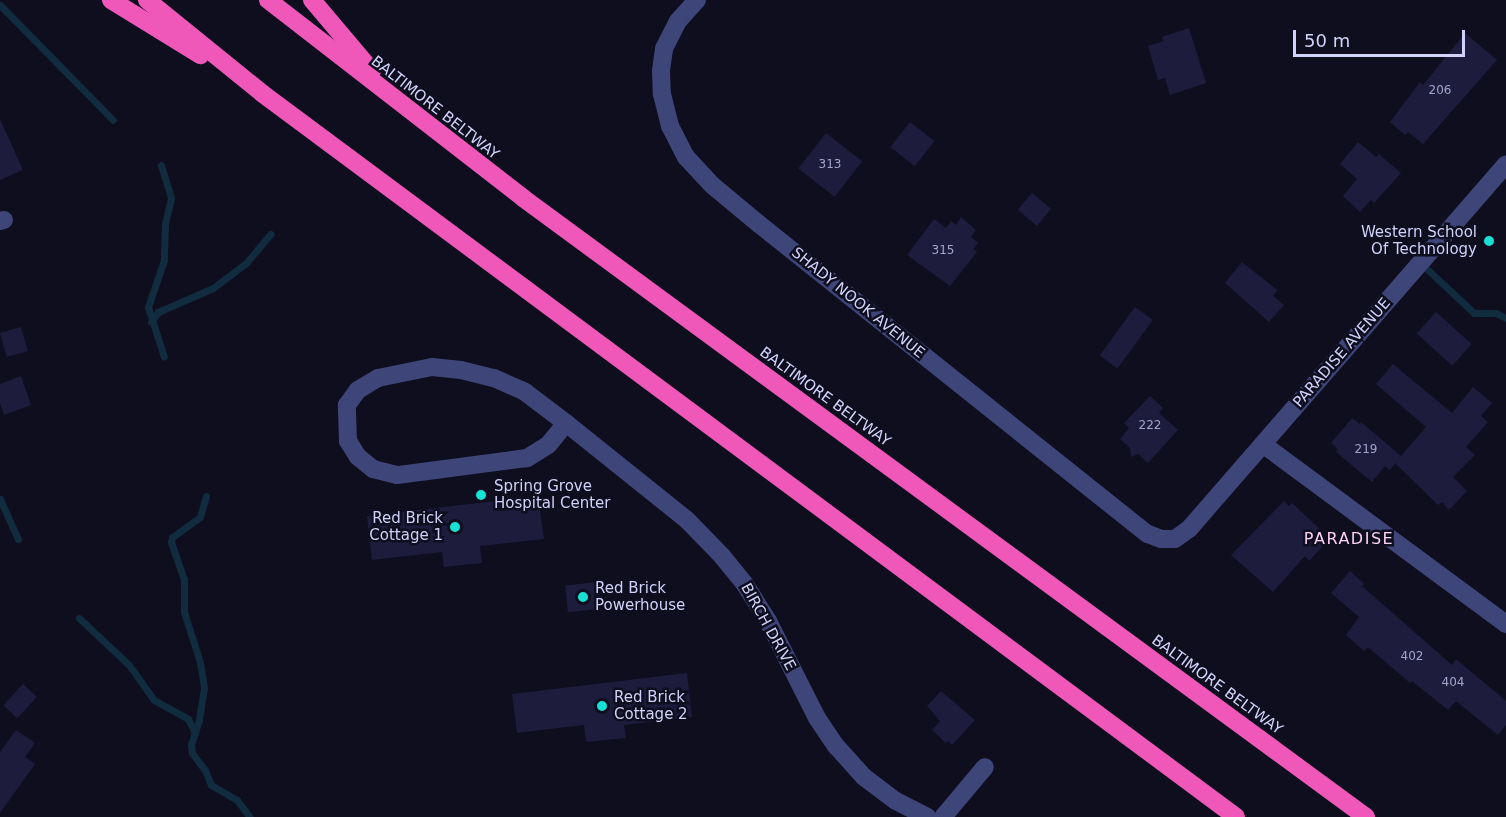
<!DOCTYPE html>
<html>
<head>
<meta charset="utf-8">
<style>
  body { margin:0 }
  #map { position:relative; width:1506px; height:817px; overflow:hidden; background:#0e0e1e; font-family:"DejaVu Sans",sans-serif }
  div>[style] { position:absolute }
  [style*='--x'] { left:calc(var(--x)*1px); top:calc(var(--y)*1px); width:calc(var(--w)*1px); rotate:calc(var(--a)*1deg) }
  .stream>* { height:7px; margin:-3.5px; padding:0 3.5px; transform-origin:3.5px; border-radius:3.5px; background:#112b3f }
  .building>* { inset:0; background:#1d1c3d; transform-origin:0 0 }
  .minor>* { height:18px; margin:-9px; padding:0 9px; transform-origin:9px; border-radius:9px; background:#3e4579 }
  .highway>* { height:18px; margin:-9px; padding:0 9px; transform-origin:9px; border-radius:9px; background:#ef57b9 }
  .dots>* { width:16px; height:16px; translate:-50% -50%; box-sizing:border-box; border:3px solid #0e0e1e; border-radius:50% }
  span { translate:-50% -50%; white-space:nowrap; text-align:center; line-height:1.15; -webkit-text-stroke:5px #0e0e1e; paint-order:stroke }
  .number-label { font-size:12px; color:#a3a4cb }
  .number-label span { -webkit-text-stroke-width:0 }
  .street-label { font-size:15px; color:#d0d2fa }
  .poi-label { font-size:15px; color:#d0d2fa }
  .right { translate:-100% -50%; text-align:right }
  .left { translate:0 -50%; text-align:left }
  .neighbourhood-label { font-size:16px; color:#fbd2f2; letter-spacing:1.5px }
  .scale { position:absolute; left:1293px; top:30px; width:172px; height:27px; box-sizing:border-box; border:3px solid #d0d2fa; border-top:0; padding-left:8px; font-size:18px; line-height:21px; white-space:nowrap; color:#d0d2fa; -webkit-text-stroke:4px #0e0e1e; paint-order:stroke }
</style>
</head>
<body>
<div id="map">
  <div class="stream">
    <div style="--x:0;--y:5;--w:161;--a:45.5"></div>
    <div style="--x:161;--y:165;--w:34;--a:73"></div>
    <div style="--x:171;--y:198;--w:28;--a:103"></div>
    <div style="--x:165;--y:225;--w:35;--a:92"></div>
    <div style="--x:164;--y:260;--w:50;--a:108.8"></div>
    <div style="--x:148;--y:307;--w:52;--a:72.3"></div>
    <div style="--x:1428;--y:270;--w:63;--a:43.1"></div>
    <div style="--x:1474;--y:313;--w:22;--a:0"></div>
    <div style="--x:1496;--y:313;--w:11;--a:27"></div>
    <div style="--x:151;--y:322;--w:12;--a:-55"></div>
    <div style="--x:158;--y:312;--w:60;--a:-23.6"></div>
    <div style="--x:213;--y:288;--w:41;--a:-37.1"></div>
    <div style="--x:246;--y:263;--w:38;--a:-50"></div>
    <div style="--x:206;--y:496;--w:22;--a:106"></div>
    <div style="--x:200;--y:517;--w:34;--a:144"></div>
    <div style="--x:172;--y:537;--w:5;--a:101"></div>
    <div style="--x:171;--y:542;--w:39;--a:71"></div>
    <div style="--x:184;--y:579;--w:33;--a:90"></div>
    <div style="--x:184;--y:612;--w:52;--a:72.3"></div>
    <div style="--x:200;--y:662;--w:26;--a:81"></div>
    <div style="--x:204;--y:688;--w:32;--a:99"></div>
    <div style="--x:199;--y:720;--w:25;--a:108"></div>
    <div style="--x:191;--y:744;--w:9;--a:84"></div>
    <div style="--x:192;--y:753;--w:21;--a:53"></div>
    <div style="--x:205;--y:770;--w:16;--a:68"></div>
    <div style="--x:211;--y:785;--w:30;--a:30"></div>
    <div style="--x:237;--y:800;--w:21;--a:53"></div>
    <div style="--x:0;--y:499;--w:44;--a:65.8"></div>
    <div style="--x:79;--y:618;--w:69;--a:43.2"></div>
    <div style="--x:129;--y:665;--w:43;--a:54.5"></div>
    <div style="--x:154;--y:700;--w:39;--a:29"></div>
    <div style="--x:188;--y:719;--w:16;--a:63"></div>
  </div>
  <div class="building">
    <div style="clip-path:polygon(1189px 28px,1206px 83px,1170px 95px,1165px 78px,1158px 80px,1148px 46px,1164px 41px,1162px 37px)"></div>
    <div style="clip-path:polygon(1465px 33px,1497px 60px,1423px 144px,1408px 132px,1405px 135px,1390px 122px,1420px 82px,1423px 85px)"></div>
    <div style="clip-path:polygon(0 119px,23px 170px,0 180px)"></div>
    <div style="left:910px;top:122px;width:31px;height:32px;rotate:38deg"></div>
    <div style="left:826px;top:133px;width:46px;height:45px;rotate:38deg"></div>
    <div style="clip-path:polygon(1358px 142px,1376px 157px,1379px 154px,1401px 173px,1374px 203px,1371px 200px,1360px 212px,1343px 196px,1357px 179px,1340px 164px)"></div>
    <div style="left:1032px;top:193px;width:25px;height:22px;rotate:40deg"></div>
    <div style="clip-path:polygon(961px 217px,976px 230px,971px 237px,978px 243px,973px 249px,977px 252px,950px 286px,907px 255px,934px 219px,946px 228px,951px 221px,956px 225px)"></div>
    <div style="clip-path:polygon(1242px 262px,1277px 290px,1273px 296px,1284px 305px,1269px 322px,1225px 283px)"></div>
    <div style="left:1135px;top:307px;width:22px;height:60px;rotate:36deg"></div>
    <div style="left:1436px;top:312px;width:48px;height:29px;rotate:42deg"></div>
    <div style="left:21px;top:327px;width:25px;height:22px;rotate:74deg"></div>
    <div style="clip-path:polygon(1393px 364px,1452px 413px,1473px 387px,1492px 403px,1481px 416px,1488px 422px,1466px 447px,1475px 455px,1453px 477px,1467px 491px,1449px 510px,1442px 502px,1438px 505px,1395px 463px,1426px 427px,1376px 384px)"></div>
    <div style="clip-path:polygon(21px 376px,31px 405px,4px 415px,0 403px,0 384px)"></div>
    <div style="clip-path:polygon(1150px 396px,1163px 408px,1159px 413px,1178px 430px,1148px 463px,1138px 454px,1131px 457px,1130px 448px,1120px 439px,1129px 428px,1124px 423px)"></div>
    <div style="clip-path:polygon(1352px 418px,1360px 424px,1361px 422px,1401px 456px,1390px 470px,1385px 466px,1372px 482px,1336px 452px,1338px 449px,1331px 443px)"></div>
    <div style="clip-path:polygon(538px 496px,544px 539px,480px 546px,482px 563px,444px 567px,442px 552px,372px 560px,367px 516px)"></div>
    <div style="clip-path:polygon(1284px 501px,1289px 506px,1292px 503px,1322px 531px,1316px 537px,1324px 545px,1309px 561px,1305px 556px,1273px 592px,1231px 555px)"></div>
    <div style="clip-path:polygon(1350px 571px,1364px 584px,1362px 586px,1452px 665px,1456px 659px,1506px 701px,1506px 725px,1498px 735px,1456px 701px,1448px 710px,1412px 681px,1410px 683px,1368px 647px,1364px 651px,1346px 635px,1359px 617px,1331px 593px)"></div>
    <div style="left:598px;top:582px;width:27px;height:33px;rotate:84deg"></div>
    <div style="clip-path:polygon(687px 673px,692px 717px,624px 725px,626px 738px,586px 742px,584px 725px,517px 733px,512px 694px)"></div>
    <div style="left:23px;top:684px;width:19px;height:29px;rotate:43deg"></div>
    <div style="clip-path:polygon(941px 691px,975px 720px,952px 745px,948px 741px,946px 743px,932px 730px,940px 721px,927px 706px)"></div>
    <div style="clip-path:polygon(16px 730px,35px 743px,25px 757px,35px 764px,0 813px,0 752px)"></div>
  </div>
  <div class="minor">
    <div style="--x:697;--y:0;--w:28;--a:132"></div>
    <div style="--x:678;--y:21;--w:31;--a:117"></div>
    <div style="--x:664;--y:49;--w:22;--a:98"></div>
    <div style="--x:661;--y:71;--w:23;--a:88"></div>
    <div style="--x:662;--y:94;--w:33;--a:76"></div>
    <div style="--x:670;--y:126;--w:35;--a:63"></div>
    <div style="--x:686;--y:157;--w:38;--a:47"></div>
    <div style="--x:712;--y:185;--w:61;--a:39.7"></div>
    <div style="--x:759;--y:224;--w:497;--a:38.6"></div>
    <div style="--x:1148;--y:534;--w:14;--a:21"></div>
    <div style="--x:1161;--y:539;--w:14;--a:0"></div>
    <div style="--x:1175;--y:539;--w:17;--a:-36"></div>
    <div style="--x:1189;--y:529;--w:483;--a:-49"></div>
    <div style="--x:0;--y:221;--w:4;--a:-14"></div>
    <div style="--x:566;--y:423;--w:28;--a:129"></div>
    <div style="--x:548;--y:445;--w:25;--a:148"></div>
    <div style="--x:527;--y:458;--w:131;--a:172.5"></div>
    <div style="--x:397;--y:475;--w:25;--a:-166"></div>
    <div style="--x:373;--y:469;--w:19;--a:-141"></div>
    <div style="--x:358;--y:457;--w:19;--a:-122"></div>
    <div style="--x:348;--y:441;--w:36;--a:-92"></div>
    <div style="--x:347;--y:405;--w:19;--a:-54"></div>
    <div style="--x:358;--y:390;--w:23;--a:-31"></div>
    <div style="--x:378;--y:378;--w:55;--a:-11.5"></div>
    <div style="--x:432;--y:367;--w:29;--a:6"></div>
    <div style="--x:461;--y:370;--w:34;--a:14"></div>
    <div style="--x:494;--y:378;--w:34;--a:24"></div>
    <div style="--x:525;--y:392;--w:51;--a:37.1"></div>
    <div style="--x:566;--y:423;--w:155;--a:38.7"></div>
    <div style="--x:687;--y:520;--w:50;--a:45.8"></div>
    <div style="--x:722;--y:556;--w:35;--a:51"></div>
    <div style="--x:744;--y:583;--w:45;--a:57.7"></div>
    <div style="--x:768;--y:621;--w:109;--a:63.2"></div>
    <div style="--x:817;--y:718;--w:34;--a:56"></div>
    <div style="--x:836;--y:746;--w:42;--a:47.9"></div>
    <div style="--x:864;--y:777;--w:40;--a:37"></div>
    <div style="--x:896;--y:801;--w:35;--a:27"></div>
    <div style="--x:1264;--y:445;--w:301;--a:36.5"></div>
    <div style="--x:943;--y:817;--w:65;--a:-50"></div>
  </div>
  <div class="highway">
    <div style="--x:111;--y:0;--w:105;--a:31.7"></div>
    <div style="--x:147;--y:0;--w:149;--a:39"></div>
    <div style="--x:263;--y:94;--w:1212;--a:36.61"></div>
    <div style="--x:268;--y:0;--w:323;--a:37.8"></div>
    <div style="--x:523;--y:198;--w:1046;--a:36.29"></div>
    <div style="--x:312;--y:0;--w:93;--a:49.8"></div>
  </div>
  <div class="dots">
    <div style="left:1489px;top:241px;background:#16e1d4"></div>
    <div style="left:481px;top:495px;background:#16e1d4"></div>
    <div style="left:455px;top:527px;background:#16e1d4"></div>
    <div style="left:583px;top:597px;background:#16e1d4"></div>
    <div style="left:602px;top:706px;background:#16e1d4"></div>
  </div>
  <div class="number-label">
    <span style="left:1440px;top:91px">206</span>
    <span style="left:830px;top:165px">313</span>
    <span style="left:943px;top:251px">315</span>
    <span style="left:1150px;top:426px">222</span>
    <span style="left:1366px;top:450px">219</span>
    <span style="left:1412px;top:657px">402</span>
    <span style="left:1453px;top:683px">404</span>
  </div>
  <div class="street-label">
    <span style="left:435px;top:108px;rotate:38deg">BALTIMORE BELTWAY</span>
    <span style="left:858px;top:303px;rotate:39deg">SHADY NOOK AVENUE</span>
    <span style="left:1342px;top:353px;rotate:-49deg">PARADISE AVENUE</span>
    <span style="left:825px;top:397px;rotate:36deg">BALTIMORE BELTWAY</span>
    <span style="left:768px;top:627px;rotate:61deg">BIRCH DRIVE</span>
    <span style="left:1217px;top:685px;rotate:36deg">BALTIMORE BELTWAY</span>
  </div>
  <div class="poi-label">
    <span class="right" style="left:1477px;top:241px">Western School<br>Of Technology</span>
    <span class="left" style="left:494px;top:495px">Spring Grove<br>Hospital Center</span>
    <span class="right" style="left:443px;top:527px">Red Brick<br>Cottage 1</span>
    <span class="left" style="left:595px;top:597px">Red Brick<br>Powerhouse</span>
    <span class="left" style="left:614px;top:706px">Red Brick<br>Cottage 2</span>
  </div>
  <div class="neighbourhood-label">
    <span style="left:1349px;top:539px">PARADISE</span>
  </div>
  <div class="scale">50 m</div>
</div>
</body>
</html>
